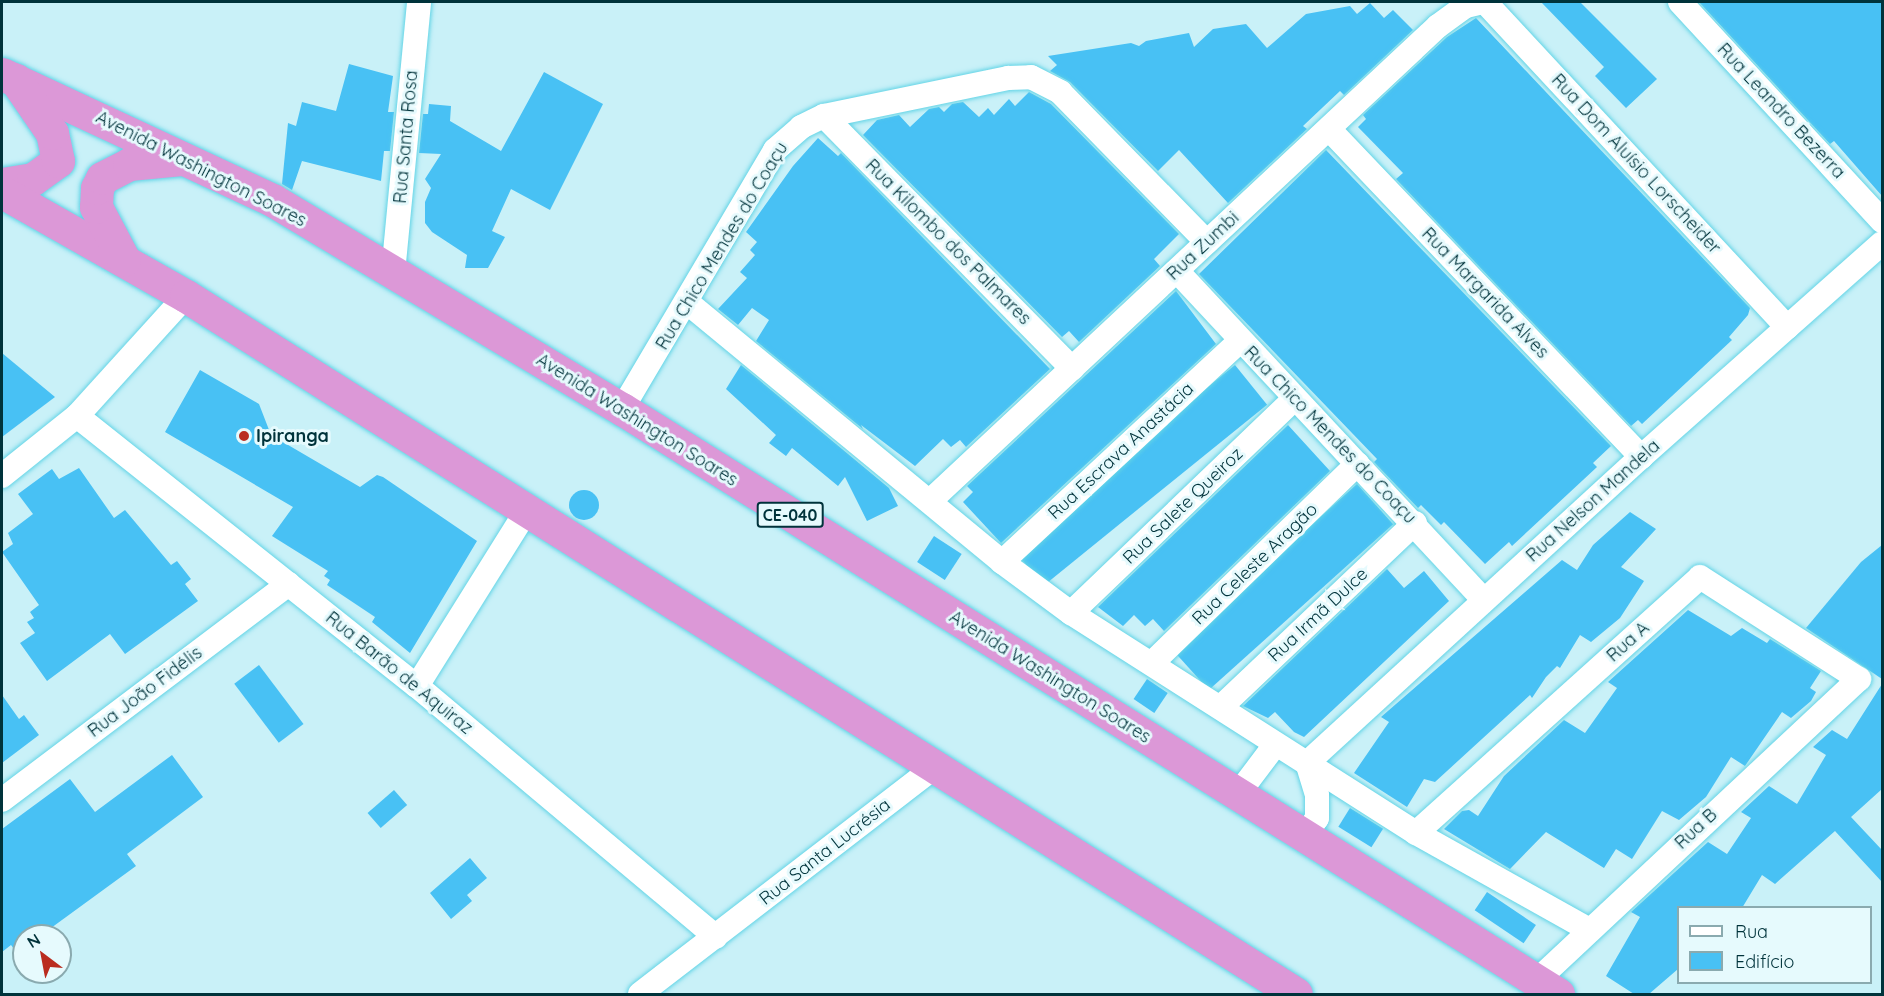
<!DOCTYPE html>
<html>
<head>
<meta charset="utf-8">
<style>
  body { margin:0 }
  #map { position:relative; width:1884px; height:996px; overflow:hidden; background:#c9f1f8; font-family:Quicksand,sans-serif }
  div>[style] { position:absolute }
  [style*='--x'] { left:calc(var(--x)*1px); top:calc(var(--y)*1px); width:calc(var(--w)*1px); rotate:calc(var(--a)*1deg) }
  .building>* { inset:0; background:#48c1f4; transform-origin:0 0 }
  .round { border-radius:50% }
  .roads { filter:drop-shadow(0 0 2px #63d4e6) drop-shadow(0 0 2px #63d4e6) }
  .minor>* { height:24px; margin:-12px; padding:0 12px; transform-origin:12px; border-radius:12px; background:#fff }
  .trunk>* { height:33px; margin:-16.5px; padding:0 16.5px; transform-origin:16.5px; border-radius:16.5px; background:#dc98d7 }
  .dots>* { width:16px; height:16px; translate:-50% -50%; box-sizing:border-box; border:3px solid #e6fafd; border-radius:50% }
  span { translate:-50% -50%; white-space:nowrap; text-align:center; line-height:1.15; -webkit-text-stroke:6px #e6fafd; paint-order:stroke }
  .shield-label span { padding:2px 4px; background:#e6fafd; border:2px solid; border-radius:4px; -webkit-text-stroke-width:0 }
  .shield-label { font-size:16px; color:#00333b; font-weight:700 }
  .street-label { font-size:18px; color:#00333b }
  .poi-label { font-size:18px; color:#00333b; font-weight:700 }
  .left { translate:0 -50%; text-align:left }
  .frame { position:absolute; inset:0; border:3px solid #00333b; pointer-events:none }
  .legend { position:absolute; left:1677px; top:906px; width:195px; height:78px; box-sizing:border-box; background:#e6fafd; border:2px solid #8aaaaf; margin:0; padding:8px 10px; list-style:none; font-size:18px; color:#00333b }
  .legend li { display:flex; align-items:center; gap:12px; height:30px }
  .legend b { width:30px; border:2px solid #8aaaaf }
  .north { position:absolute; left:12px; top:924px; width:60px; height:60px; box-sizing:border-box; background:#e6fafd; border:2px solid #8aaaaf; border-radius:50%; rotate:328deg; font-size:16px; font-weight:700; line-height:24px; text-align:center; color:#00333b }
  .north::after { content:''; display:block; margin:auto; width:21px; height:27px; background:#ba2c1f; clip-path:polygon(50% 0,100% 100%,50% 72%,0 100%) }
</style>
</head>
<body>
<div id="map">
  <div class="building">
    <div style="clip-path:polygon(1541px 2px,1580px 2px,1657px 79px,1626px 108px,1595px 76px,1604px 67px)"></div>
    <div style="clip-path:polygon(1699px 2px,1882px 2px,1882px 196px,1834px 141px,1830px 144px)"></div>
    <div style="clip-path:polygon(1370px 3px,1384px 18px,1393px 10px,1413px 30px,1344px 95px,1340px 91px,1303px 126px,1307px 129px,1228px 203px,1179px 150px,1158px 171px,1070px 82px,1050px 71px,1057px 65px,1048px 56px,1131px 43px,1139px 46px,1146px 41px,1189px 33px,1194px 47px,1213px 29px,1246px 24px,1267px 48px,1306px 14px,1350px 6px,1357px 14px)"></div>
    <div style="clip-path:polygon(1476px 18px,1750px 308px,1748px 315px,1729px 337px,1732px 340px,1642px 424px,1638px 420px,1631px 426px,1396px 179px,1403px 173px,1358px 127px,1366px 119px,1363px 115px,1447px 37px)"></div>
    <div style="clip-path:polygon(349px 64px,393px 76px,388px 112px,394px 112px,390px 151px,384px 151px,381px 181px,302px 161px,292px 190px,282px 184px,288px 123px,296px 126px,302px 102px,336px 111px)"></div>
    <div style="clip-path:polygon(544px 72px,603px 104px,550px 210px,511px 189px,492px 231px,505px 237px,488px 268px,465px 268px,467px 255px,432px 232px,425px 223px,425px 202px,431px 188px,425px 179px,441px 154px,419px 153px,423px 114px,428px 114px,429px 104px,451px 106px,450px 121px,501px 151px)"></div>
    <div style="clip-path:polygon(1029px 92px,1051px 104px,1179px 234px,1154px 259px,1160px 266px,1079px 342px,1069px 331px,1062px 337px,863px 135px,877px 120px,899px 115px,910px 127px,929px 109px,939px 107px,944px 112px,952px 104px,963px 102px,979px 117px,988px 108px,994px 115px,1009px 99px,1015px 106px)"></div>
    <div style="clip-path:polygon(818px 138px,838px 156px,841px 153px,1050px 369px,966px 447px,960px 440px,951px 447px,943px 439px,915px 466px,861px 425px,863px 429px,756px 341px,769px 320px,752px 308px,738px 325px,718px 309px,747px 278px,740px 272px,755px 255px,750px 250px,757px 242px,746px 232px,793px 166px)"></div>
    <div style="clip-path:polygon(1326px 150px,1611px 446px,1593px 463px,1597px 467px,1512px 546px,1509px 542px,1485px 564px,1444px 522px,1441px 525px,1421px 505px,1418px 508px,1374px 462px,1377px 459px,1199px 274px)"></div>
    <div style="clip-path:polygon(1176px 291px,1216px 344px,1001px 543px,963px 502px,973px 492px,967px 486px)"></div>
    <div style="clip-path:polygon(2px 353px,55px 397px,2px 437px)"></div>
    <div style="clip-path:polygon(741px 365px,889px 488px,898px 506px,867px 521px,845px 477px,838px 486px,792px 448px,786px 456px,769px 443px,776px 435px,726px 389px)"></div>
    <div style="left:1235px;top:365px;width:51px;height:288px;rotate:51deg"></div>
    <div style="clip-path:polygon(200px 370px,259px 404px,271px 435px,360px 487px,377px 475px,383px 477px,477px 541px,410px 653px,372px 622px,375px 617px,327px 585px,330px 580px,324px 576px,328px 571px,272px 536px,293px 507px,165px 432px)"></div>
    <div style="clip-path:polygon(1288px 425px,1330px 471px,1164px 631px,1153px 619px,1145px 626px,1134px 615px,1123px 626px,1098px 607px)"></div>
    <div style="clip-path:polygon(79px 468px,114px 518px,125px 510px,171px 565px,177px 561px,191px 579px,185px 584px,198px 601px,125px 654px,110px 634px,47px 681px,20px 643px,35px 633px,27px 622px,34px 618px,30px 612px,39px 605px,2px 552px,13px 544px,8px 533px,33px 514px,18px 494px,52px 469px,59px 479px)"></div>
    <div style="left:1357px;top:484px;width:54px;height:248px;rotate:48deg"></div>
    <div class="round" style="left:569px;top:490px;width:30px;height:30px"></div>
    <div style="clip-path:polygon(1630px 512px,1656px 529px,1621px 567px,1644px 581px,1620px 618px,1591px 642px,1580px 635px,1560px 668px,1557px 666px,1546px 677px,1532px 698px,1530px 695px,1435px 782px,1424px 779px,1407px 807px,1354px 773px,1389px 722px,1381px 717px,1562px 560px,1577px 570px,1593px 545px)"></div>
    <div style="left:934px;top:536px;width:33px;height:31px;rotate:33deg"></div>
    <div style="clip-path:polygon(1882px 545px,1882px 679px,1806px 628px,1861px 562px)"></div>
    <div style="clip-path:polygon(1387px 569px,1404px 588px,1424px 571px,1449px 601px,1304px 737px,1294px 732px,1275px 712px,1268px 718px,1243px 706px)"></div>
    <div style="clip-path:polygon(1688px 610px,1731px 636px,1742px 628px,1767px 643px,1770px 639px,1821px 671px,1810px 688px,1816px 692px,1811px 701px,1791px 718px,1782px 712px,1745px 766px,1731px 757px,1706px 797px,1679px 820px,1662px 811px,1632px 859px,1616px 849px,1604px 868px,1546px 832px,1510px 869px,1444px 829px,1462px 811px,1469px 810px,1478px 816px,1504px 776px,1564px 720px,1585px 733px,1617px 688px,1608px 682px)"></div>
    <div style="left:259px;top:665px;width:74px;height:31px;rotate:53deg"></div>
    <div style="left:1147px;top:679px;width:25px;height:24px;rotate:34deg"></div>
    <div style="clip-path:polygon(1882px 684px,1882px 789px,1851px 817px,1882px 850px,1882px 882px,1835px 831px,1775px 884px,1762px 875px,1742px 908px,1678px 908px,1678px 969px,1649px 994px,1634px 994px,1606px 976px,1640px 917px,1631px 912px,1708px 842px,1727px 854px,1751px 818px,1741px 812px,1769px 786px,1797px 804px,1826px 755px,1813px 747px,1832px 730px,1847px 739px)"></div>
    <div style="clip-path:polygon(2px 695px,19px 719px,24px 715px,39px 735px,2px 763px)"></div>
    <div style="clip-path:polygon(172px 755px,203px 797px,127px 854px,136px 866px,51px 928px,57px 936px,24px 936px,24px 962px,11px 945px,2px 952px,2px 829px,70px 779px,95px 812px)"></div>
    <div style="left:394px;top:790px;width:20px;height:35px;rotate:49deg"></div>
    <div style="left:1350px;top:808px;width:39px;height:22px;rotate:32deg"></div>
    <div style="clip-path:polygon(470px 858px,487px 878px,467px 895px,472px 901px,451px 919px,430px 893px)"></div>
    <div style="left:1487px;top:892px;width:59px;height:22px;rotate:34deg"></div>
  </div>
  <div class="roads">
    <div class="minor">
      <div style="--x:1485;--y:2;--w:444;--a:47.1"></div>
      <div style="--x:1680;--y:2;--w:298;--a:47.3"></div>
      <div style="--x:824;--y:116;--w:354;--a:45.5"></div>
      <div style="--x:1329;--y:129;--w:453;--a:46.4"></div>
      <div style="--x:1177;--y:271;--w:450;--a:47"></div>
      <div style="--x:393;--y:273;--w:272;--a:-84.5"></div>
      <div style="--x:688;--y:303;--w:407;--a:39.5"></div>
      <div style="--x:1002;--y:562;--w:86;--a:36.5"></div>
      <div style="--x:1071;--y:613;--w:409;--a:32.5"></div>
      <div style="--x:1416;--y:833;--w:197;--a:29.2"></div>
      <div style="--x:622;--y:409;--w:301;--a:-59.4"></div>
      <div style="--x:775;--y:150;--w:35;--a:-41"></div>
      <div style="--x:801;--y:127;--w:25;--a:-26"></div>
      <div style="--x:824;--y:116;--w:188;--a:-11.7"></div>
      <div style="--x:1008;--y:78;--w:23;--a:-2"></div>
      <div style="--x:1031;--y:77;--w:33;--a:27"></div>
      <div style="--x:1060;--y:92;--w:210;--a:45.6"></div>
      <div style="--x:77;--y:416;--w:434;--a:38.5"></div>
      <div style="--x:417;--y:686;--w:390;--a:40"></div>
      <div style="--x:2;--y:476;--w:96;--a:-38.7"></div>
      <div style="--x:77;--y:416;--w:162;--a:-47.8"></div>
      <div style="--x:930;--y:501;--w:695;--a:-43.08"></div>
      <div style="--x:1438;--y:26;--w:34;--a:-36"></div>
      <div style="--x:1466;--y:6;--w:17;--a:-13"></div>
      <div style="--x:1002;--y:562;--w:325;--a:-42.9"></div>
      <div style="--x:1071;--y:613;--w:310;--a:-43.8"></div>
      <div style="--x:1152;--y:663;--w:286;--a:-44.1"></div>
      <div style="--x:417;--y:686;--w:204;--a:-58"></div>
      <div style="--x:1222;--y:706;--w:266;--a:-43.5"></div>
      <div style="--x:1238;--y:794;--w:61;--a:-52.9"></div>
      <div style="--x:2;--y:800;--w:359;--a:-37"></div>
      <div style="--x:1416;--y:833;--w:382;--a:-42"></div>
      <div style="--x:1700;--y:577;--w:189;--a:32.7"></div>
      <div style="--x:1859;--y:679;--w:442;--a:136.9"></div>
      <div style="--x:1303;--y:838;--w:24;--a:-55"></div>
      <div style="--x:1317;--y:818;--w:23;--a:-90"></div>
      <div style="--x:1317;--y:795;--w:34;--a:-107"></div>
      <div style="--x:1307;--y:763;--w:453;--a:-42.5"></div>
      <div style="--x:1641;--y:457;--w:322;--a:-41.6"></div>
      <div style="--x:640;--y:994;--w:370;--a:-37.6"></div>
    </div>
    <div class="trunk">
      <div style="--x:2;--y:74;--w:300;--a:25"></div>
      <div style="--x:274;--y:201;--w:405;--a:30.9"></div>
      <div style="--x:622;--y:409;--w:1104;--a:32.01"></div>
      <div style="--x:2;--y:184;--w:31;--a:-9"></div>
      <div style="--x:33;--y:179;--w:31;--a:-36"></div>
      <div style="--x:58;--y:161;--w:29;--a:-102"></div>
      <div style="--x:52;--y:133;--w:65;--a:-124.4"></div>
      <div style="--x:2;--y:192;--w:211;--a:29.5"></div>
      <div style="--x:186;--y:296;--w:1311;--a:32.16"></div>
      <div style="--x:124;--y:260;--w:60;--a:-117.8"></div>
      <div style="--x:96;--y:207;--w:19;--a:-87"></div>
      <div style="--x:97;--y:188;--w:11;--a:-63"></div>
      <div style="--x:102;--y:178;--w:30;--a:-27"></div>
      <div style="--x:129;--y:164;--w:53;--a:-5.4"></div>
    </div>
  </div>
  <div class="dots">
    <div style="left:244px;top:436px;background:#ba2c1f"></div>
  </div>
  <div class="shield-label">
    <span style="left:790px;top:515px">CE-040</span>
  </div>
  <div class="street-label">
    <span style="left:1781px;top:111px;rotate:47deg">Rua Leandro Bezerra</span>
    <span style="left:406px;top:137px;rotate:-85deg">Rua Santa Rosa</span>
    <span style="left:1636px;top:164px;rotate:47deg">Rua Dom Aluísio Lorscheider</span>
    <span style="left:201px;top:169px;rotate:27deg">Avenida Washington Soares</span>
    <span style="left:948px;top:242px;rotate:45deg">Rua Kilombo dos Palmares</span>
    <span style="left:722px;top:246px;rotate:-59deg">Rua Chico Mendes do Coaçu</span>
    <span style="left:1203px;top:246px;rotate:-43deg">Rua Zumbi</span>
    <span style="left:1485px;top:293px;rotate:46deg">Rua Margarida Alves</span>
    <span style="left:637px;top:420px;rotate:32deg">Avenida Washington Soares</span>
    <span style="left:1330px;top:435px;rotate:46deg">Rua Chico Mendes do Coaçu</span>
    <span style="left:1121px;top:451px;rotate:-43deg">Rua Escrava Anastácia</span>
    <span style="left:1593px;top:501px;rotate:-42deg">Rua Nelson Mandela</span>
    <span style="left:1183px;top:506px;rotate:-44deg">Rua Salete Queiroz</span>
    <span style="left:1255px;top:564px;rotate:-44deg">Rua Celeste Aragão</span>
    <span style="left:1318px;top:615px;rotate:-43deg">Rua Irmã Dulce</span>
    <span style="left:1628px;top:642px;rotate:-42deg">Rua A</span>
    <span style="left:399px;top:673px;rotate:39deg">Rua Barão de Aquiraz</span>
    <span style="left:1050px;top:677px;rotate:32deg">Avenida Washington Soares</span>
    <span style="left:145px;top:692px;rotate:-37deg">Rua João Fidélis</span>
    <span style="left:1696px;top:829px;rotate:-43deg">Rua B</span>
    <span style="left:825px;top:852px;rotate:-38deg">Rua Santa Lucrésia</span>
  </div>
  <div class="poi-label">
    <span class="left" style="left:256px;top:436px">Ipiranga</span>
  </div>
  <div class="frame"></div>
  <ul class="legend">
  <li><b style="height:8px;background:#fff"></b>Rua</li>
  <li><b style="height:16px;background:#48c1f4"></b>Edifício</li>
  </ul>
  <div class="north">N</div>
</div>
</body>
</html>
